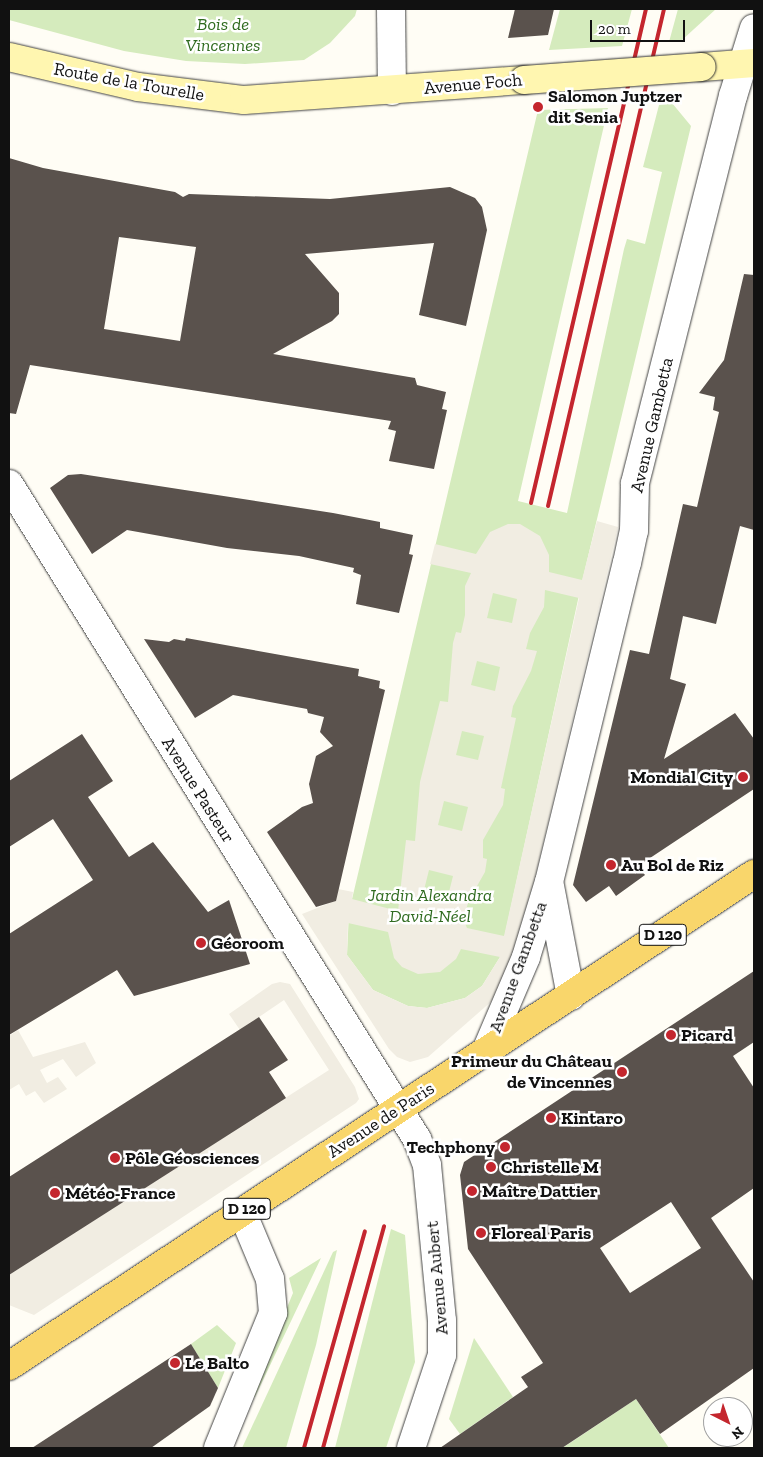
<!DOCTYPE html>
<html>
<head>
<meta charset="utf-8">
<style>
  body { margin:0 }
  #map { position:relative; width:763px; height:1457px; overflow:hidden; background:#fffdf5; font-family:"Zilla Slab",serif }
  div>[style] { position:absolute }
  [style*='--x'] { left:calc(var(--x)*1px); top:calc(var(--y)*1px); width:calc(var(--w)*1px); rotate:calc(var(--a)*1deg) }
  .green>* { inset:0; background:#d5ebbd }
  .plaza>* { inset:0; background:#f1ede2 }
  .building>* { inset:0; background:#5a524d }
  .roads { filter:drop-shadow(0 0 1px #444) drop-shadow(0 0 1px #444) }
  .street>* { height:28px; margin:-14px; padding:0 14px; transform-origin:14px; border-radius:14px; background:#fff }
  .secondary>* { height:28px; margin:-14px; padding:0 14px; transform-origin:14px; border-radius:14px; background:#fff6b0 }
  .primary>* { height:28px; margin:-14px; padding:0 14px; transform-origin:14px; border-radius:14px; background:#f9d66b }
  .rail>* { height:4px; margin:-2px; padding:0 2px; transform-origin:2px; border-radius:2px; background:#c4262e }
  .bridges { filter:drop-shadow(0 0 1px #333) drop-shadow(0 0 1px #333) }
  .secondary-bridge>* { height:28px; margin:-14px; padding:0 14px; transform-origin:14px; border-radius:14px; background:#fff6b0 }
  .dots>* { width:14px; height:14px; translate:-50% -50%; box-sizing:border-box; border:2px solid #fff; border-radius:50% }
  span { translate:-50% -50%; white-space:nowrap; text-align:center; line-height:1.15; -webkit-text-stroke:5px #fff; paint-order:stroke }
  .shield-label span { padding:1px 4px; background:#fff; border:1px solid; border-radius:4px; -webkit-text-stroke-width:0 }
  .shield-label { font-size:16px; color:#111; font-weight:700 }
  .park-label { font-size:18px; color:#2f6b1f; font-style:italic }
  .street-label { font-size:18px; color:#111 }
  .poi-label { font-size:18px; color:#111; font-weight:700 }
  .left { translate:0 -50%; text-align:left }
  .right { translate:-100% -50%; text-align:right }
  .frame { position:absolute; inset:0; border:10px solid #111; pointer-events:none }
  .north { position:absolute; left:703px; top:1397px; width:50px; height:50px; box-sizing:border-box; background:#fff; border:1px solid #a0a0a0; border-radius:50%; rotate:139deg; font-size:14px; font-weight:700; line-height:20px; text-align:center; color:#111 }
  .north::after { content:''; display:block; margin:auto; width:18px; height:22px; background:#c4262e; clip-path:polygon(50% 0,100% 100%,50% 72%,0 100%) }
  .scale { position:absolute; left:590px; top:20px; width:95px; height:22px; box-sizing:border-box; border:2px solid #111; border-top:0; padding-left:6px; font-size:15px; line-height:18px; white-space:nowrap; color:#111; -webkit-text-stroke:4px #fff; paint-order:stroke }
</style>
</head>
<body>
<div id="map">
  <div class="green">
    <div style="clip-path:polygon(9px 9px,357px 9px,355px 16px,330px 43px,304px 60px,245px 64px,186px 61px,124px 51px,9px 20px)"></div>
    <div style="clip-path:polygon(560px 9px,632px 9px,622px 46px,549px 50px)"></div>
    <div style="clip-path:polygon(678px 9px,716px 9px,682px 40px,669px 42px)"></div>
    <div style="clip-path:polygon(672px 103px,691px 126px,581px 586px,500px 957px,482px 986px,465px 998px,427px 1008px,408px 1006px,373px 990px,347px 955px,349px 912px,538px 110px,608px 108px,518px 501px,567px 513px,624px 249px,627px 239px,645px 244px,662px 172px,643px 167px,659px 105px)"></div>
    <div style="clip-path:polygon(391px 1229px,405px 1235px,415px 1362px,386px 1448px,335px 1448px)"></div>
    <div style="clip-path:polygon(337px 1250px,316px 1345px,286px 1448px,242px 1448px,333px 1252px)"></div>
    <div style="clip-path:polygon(321px 1258px,255px 1397px,251px 1395px,293px 1293px,289px 1278px)"></div>
    <div style="clip-path:polygon(217px 1325px,236px 1343px,218px 1388px,191px 1344px)"></div>
    <div style="clip-path:polygon(474px 1338px,513px 1397px,460px 1434px,449px 1419px)"></div>
    <div style="clip-path:polygon(636px 1399px,669px 1448px,562px 1448px,567px 1445px)"></div>
  </div>
  <div class="plaza">
    <div style="clip-path:polygon(evenodd,597px 521px,618px 527px,517px 954px,501px 993px,428px 1057px,410px 1062px,397px 1057px,389px 1049px,302px 914px,335px 901px,338px 889px,353px 892px,352px 899px,398px 911px,406px 840px,415px 841px,420px 782px,440px 701px,448px 702px,453px 643px,456px 632px,461px 633px,465px 615px,465px 586px,471px 573px,430px 564px,435px 544px,476px 554px,490px 532px,508px 524px,520px 524px,540px 536px,549px 555px,549px 572px,582px 580px,597px 521px,545px 590px,579px 598px,504px 936px,467px 928px,463px 919px,469px 900px,485px 872px,487px 859px,483px 858px,483px 840px,503px 805px,505px 789px,501px 788px,516px 718px,511px 717px,513px 706px,531px 671px,537px 651px,526px 649px,530px 633px,544px 607px,545px 590px,597px 521px,493px 593px,517px 599px,512px 623px,487px 618px,493px 593px,597px 521px,477px 661px,500px 667px,495px 691px,471px 685px,477px 661px,597px 521px,462px 731px,484px 736px,478px 760px,456px 755px,462px 731px,597px 521px,444px 801px,468px 807px,462px 831px,438px 825px,444px 801px,597px 521px,429px 870px,453px 876px,447px 900px,423px 894px,429px 870px,597px 521px,348px 923px,388px 932px,394px 958px,402px 967px,418px 974px,440px 972px,456px 959px,461px 949px,500px 957px,482px 986px,465px 998px,427px 1008px,408px 1006px,373px 990px,347px 955px,348px 923px)"></div>
    <div style="clip-path:polygon(280px 982px,290px 984px,355px 1087px,359px 1099px,356px 1103px,34px 1315px,9px 1305px,9px 1275px,329px 1070px,284px 1000px,240px 1030px,229px 1014px,272px 984px)"></div>
    <div style="clip-path:polygon(18px 1030px,33px 1057px,85px 1042px,96px 1063px,76px 1077px,63px 1059px,40px 1070px,47px 1083px,58px 1077px,67px 1089px,44px 1103px,35px 1091px,26px 1096px,19px 1084px,9px 1090px,9px 1036px)"></div>
  </div>
  <div class="building">
    <div style="clip-path:polygon(515px 9px,554px 9px,548px 35px,508px 38px)"></div>
    <div style="clip-path:polygon(evenodd,9px 158px,43px 168px,175px 192px,183px 197px,189px 194px,330px 199px,450px 187px,475px 198px,482px 207px,487px 230px,466px 326px,419px 315px,434px 243px,305px 254px,339px 293px,339px 314px,332px 321px,273px 354px,415px 378px,417px 385px,446px 392px,442px 409px,447px 410px,434px 469px,389px 461px,396px 431px,388px 429px,391px 421px,30px 365px,16px 414px,9px 413px,9px 158px,119px 237px,196px 247px,180px 341px,104px 329px,119px 237px)"></div>
    <div style="clip-path:polygon(744px 274px,754px 275px,754px 530px,740px 526px,716px 624px,683px 616px,670px 679px,686px 684px,664px 759px,735px 713px,754px 739px,754px 789px,638px 866px,645px 875px,616px 896px,609px 886px,586px 902px,573px 885px,630px 650px,649px 654px,683px 504px,697px 507px,719px 412px,713px 410px,715px 397px,699px 393px,724px 360px)"></div>
    <div style="clip-path:polygon(81px 474px,333px 513px,380px 522px,380px 528px,413px 535px,409px 554px,413px 555px,399px 613px,356px 604px,361px 575px,353px 572px,354px 568px,299px 556px,227px 548px,127px 530px,92px 554px,50px 488px,68px 475px)"></div>
    <div style="clip-path:polygon(186px 638px,359px 669px,358px 676px,380px 681px,379px 688px,385px 690px,336px 901px,316px 907px,267px 832px,302px 807px,313px 803px,309px 784px,316px 756px,333px 746px,320px 732px,324px 717px,308px 713px,307px 709px,233px 695px,195px 718px,144px 639px,169px 642px,174px 639px,185px 641px)"></div>
    <div style="clip-path:polygon(82px 734px,113px 781px,88px 797px,129px 857px,153px 842px,208px 912px,229px 900px,250px 964px,134px 996px,117px 970px,9px 1035px,9px 934px,93px 880px,53px 819px,9px 847px,9px 781px)"></div>
    <div style="clip-path:polygon(evenodd,754px 971px,754px 1042px,733px 1056px,754px 1088px,754px 1188px,711px 1218px,754px 1282px,754px 1368px,660px 1434px,636px 1399px,562px 1448px,440px 1448px,528px 1387px,521px 1377px,543px 1363px,468px 1249px,460px 1175px,464px 1162px,754px 971px,671px 1202px,701px 1248px,630px 1293px,600px 1248px,671px 1202px)"></div>
    <div style="clip-path:polygon(259px 1017px,288px 1060px,269px 1072px,286px 1098px,9px 1275px,9px 1177px)"></div>
    <div style="clip-path:polygon(191px 1344px,218px 1388px,210px 1406px,151px 1448px,32px 1448px)"></div>
  </div>
  <div class="roads">
    <div class="street">
      <div style="--x:391;--y:9;--w:82;--a:89.3"></div>
      <div style="--x:9;--y:484;--w:772;--a:58.08"></div>
      <div style="--x:417;--y:1139;--w:28;--a:69"></div>
      <div style="--x:427;--y:1165;--w:157;--a:84.5"></div>
      <div style="--x:442;--y:1321;--w:34;--a:90"></div>
      <div style="--x:442;--y:1355;--w:98;--a:108.4"></div>
      <div style="--x:550;--y:886;--w:112;--a:79.2"></div>
      <div style="--x:486;--y:1051;--w:102;--a:-66.9"></div>
      <div style="--x:526;--y:957;--w:78;--a:-73"></div>
      <div style="--x:549;--y:882;--w:328;--a:-76.3"></div>
      <div style="--x:627;--y:563;--w:33;--a:-78"></div>
      <div style="--x:634;--y:531;--w:48;--a:-88.8"></div>
      <div style="--x:635;--y:483;--w:399;--a:-75.8"></div>
      <div style="--x:733;--y:96;--w:71;--a:-72.8"></div>
      <div style="--x:218;--y:1448;--w:146;--a:-67.8"></div>
      <div style="--x:273;--y:1313;--w:34;--a:-95"></div>
      <div style="--x:270;--y:1279;--w:73;--a:-112.7"></div>
    </div>
    <div class="secondary">
      <div style="--x:9;--y:57;--w:132;--a:13.1"></div>
      <div style="--x:138;--y:87;--w:107;--a:7"></div>
      <div style="--x:244;--y:100;--w:281;--a:-4.1"></div>
      <div style="--x:702;--y:67;--w:52;--a:-4.4"></div>
    </div>
    <div class="primary">
      <div style="--x:9;--y:1366;--w:893;--a:-33.44"></div>
    </div>
  </div>
  <div class="rail">
    <div style="--x:531;--y:503;--w:507;--a:-76.9"></div>
    <div style="--x:548;--y:506;--w:510;--a:-76.86"></div>
    <div style="--x:304;--y:1448;--w:225;--a:-74.3"></div>
    <div style="--x:323;--y:1448;--w:230;--a:-74.6"></div>
  </div>
  <div class="bridges">
    <div class="secondary-bridge">
      <div style="--x:524;--y:80;--w:178;--a:-4.2"></div>
    </div>
  </div>
  <div class="dots">
    <div style="left:538px;top:107px;background:#c4262e"></div>
    <div style="left:743px;top:777px;background:#c4262e"></div>
    <div style="left:611px;top:865px;background:#c4262e"></div>
    <div style="left:201px;top:943px;background:#c4262e"></div>
    <div style="left:671px;top:1035px;background:#c4262e"></div>
    <div style="left:622px;top:1072px;background:#c4262e"></div>
    <div style="left:551px;top:1118px;background:#c4262e"></div>
    <div style="left:505px;top:1147px;background:#c4262e"></div>
    <div style="left:115px;top:1158px;background:#c4262e"></div>
    <div style="left:491px;top:1167px;background:#c4262e"></div>
    <div style="left:472px;top:1191px;background:#c4262e"></div>
    <div style="left:55px;top:1193px;background:#c4262e"></div>
    <div style="left:481px;top:1233px;background:#c4262e"></div>
    <div style="left:175px;top:1363px;background:#c4262e"></div>
  </div>
  <div class="shield-label">
    <span style="left:663px;top:935px">D 120</span>
    <span style="left:247px;top:1209px">D 120</span>
  </div>
  <div class="park-label">
    <span style="left:223px;top:35px">Bois de<br>Vincennes</span>
    <span style="left:430px;top:906px">Jardin Alexandra<br>David-Néel</span>
  </div>
  <div class="street-label">
    <span style="left:129px;top:82px;rotate:10deg">Route de la Tourelle</span>
    <span style="left:473px;top:84px;rotate:-5deg">Avenue Foch</span>
    <span style="left:652px;top:425px;rotate:-77deg">Avenue Gambetta</span>
    <span style="left:198px;top:790px;rotate:58deg">Avenue Pasteur</span>
    <span style="left:518px;top:967px;rotate:-70deg">Avenue Gambetta</span>
    <span style="left:381px;top:1120px;rotate:-33deg">Avenue de Paris</span>
    <span style="left:437px;top:1278px;rotate:-95deg">Avenue Aubert</span>
  </div>
  <div class="poi-label">
    <span class="left" style="left:548px;top:107px">Salomon Juptzer<br>dit Senia</span>
    <span class="right" style="left:733px;top:777px">Mondial City</span>
    <span class="left" style="left:621px;top:865px">Au Bol de Riz</span>
    <span class="left" style="left:211px;top:943px">Géoroom</span>
    <span class="left" style="left:681px;top:1035px">Picard</span>
    <span class="right" style="left:612px;top:1072px">Primeur du Château<br>de Vincennes</span>
    <span class="left" style="left:561px;top:1118px">Kintaro</span>
    <span class="right" style="left:495px;top:1147px">Techphony</span>
    <span class="left" style="left:125px;top:1158px">Pôle Géosciences</span>
    <span class="left" style="left:501px;top:1167px">Christelle M</span>
    <span class="left" style="left:482px;top:1191px">Maître Dattier</span>
    <span class="left" style="left:65px;top:1193px">Météo-France</span>
    <span class="left" style="left:491px;top:1233px">Floreal Paris</span>
    <span class="left" style="left:185px;top:1363px">Le Balto</span>
  </div>
  <div class="frame"></div>
  <div class="north">N</div>
  <div class="scale">20 m</div>
</div>
</body>
</html>
